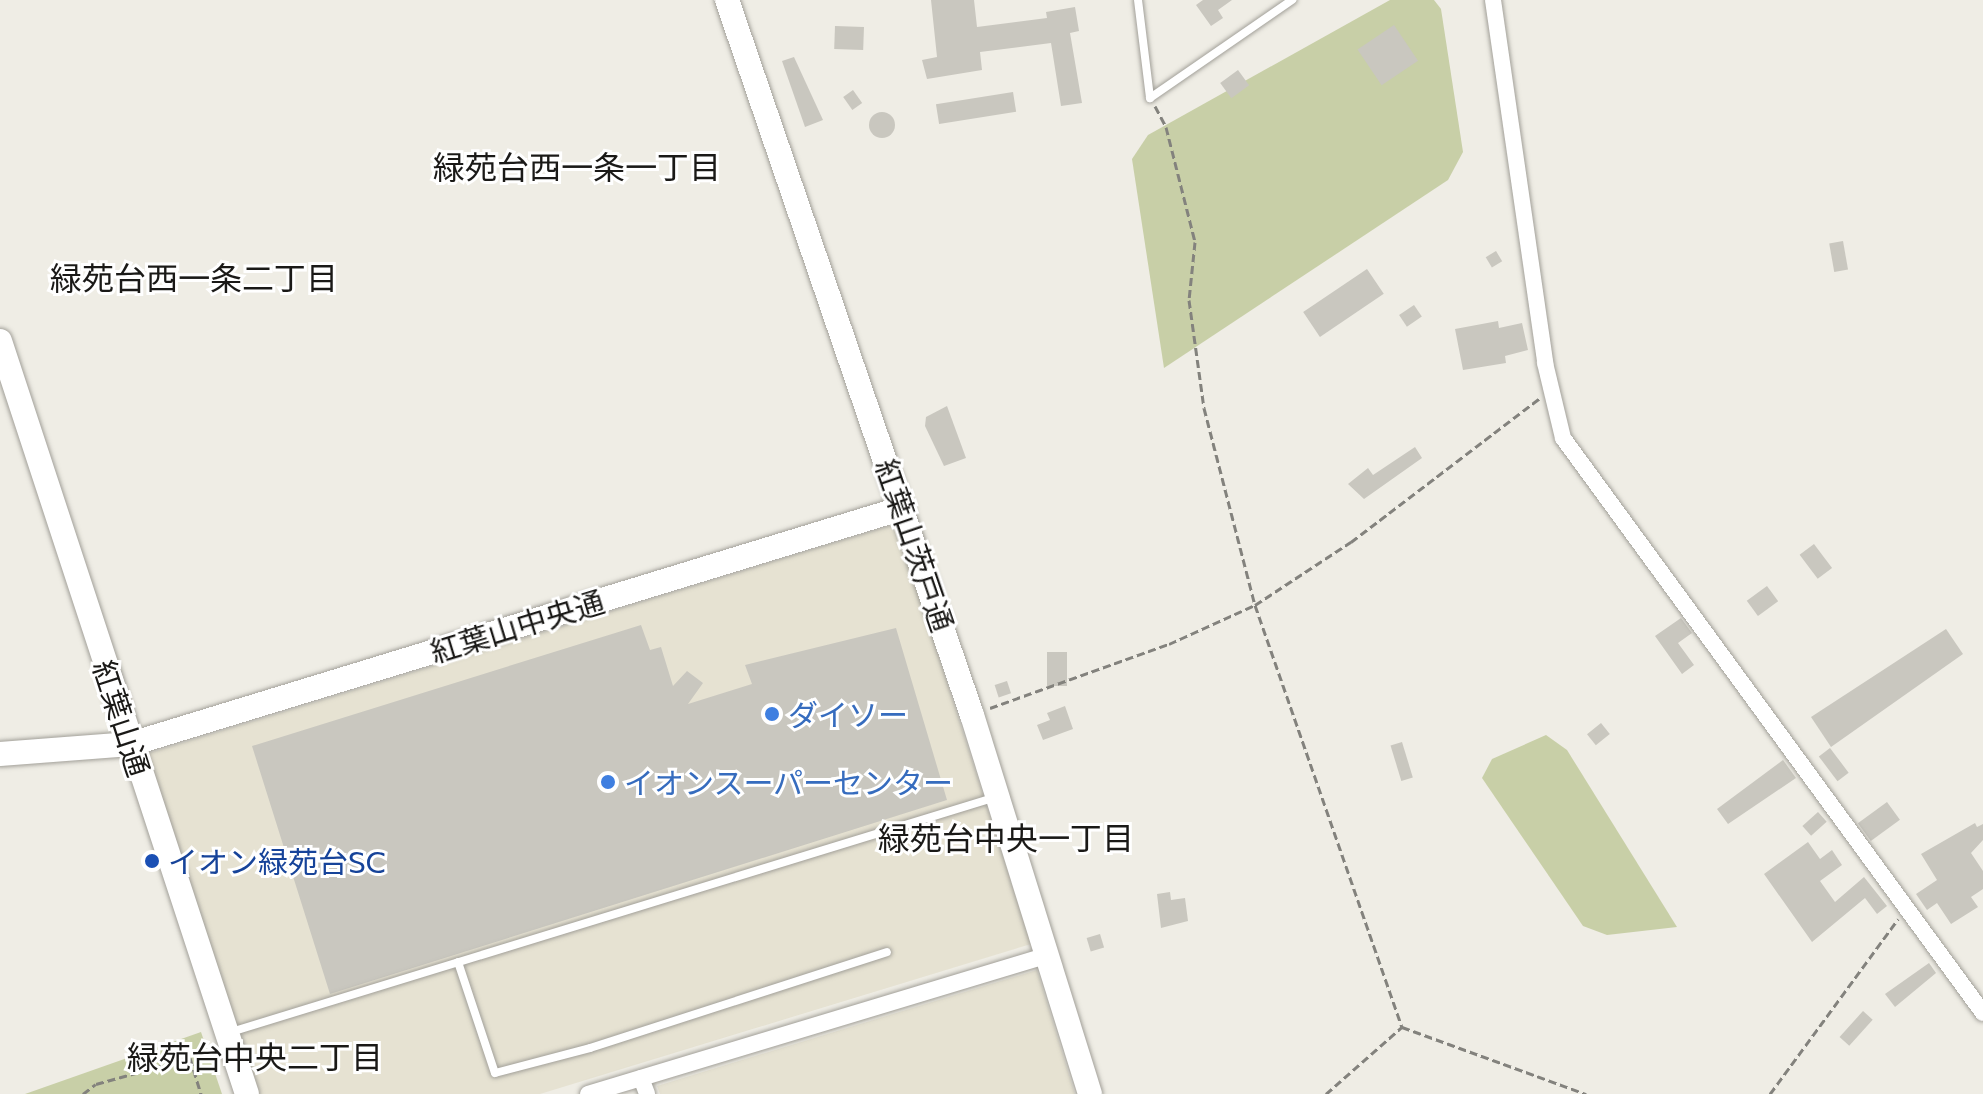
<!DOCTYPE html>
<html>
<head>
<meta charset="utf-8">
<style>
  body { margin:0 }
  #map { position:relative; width:1983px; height:1094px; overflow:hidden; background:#efede5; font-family:Commissioner,"Noto Sans JP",sans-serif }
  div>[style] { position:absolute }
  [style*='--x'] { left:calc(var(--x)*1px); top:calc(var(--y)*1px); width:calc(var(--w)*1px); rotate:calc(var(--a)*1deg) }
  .built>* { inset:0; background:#e6e2d2 }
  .green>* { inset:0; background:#c8cfa7 }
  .building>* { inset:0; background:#c9c7bf; transform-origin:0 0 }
  .round { border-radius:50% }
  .path>* { height:3px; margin-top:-1.5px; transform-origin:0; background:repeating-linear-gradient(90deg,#83827d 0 8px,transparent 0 12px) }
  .roads { filter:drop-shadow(0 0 2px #a2a099) drop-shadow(0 0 2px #a2a099) }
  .lane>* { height:8px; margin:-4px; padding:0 4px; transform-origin:4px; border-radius:4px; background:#fff }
  .street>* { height:16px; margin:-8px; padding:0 8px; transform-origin:8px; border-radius:8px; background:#fff }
  .secondary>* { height:24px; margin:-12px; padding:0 12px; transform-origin:12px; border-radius:12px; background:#fff }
  .dots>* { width:22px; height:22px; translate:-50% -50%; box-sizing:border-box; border:4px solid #fff; border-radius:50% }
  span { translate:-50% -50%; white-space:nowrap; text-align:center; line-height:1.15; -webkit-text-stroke:6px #fff; paint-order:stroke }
  .street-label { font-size:30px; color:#1a1917 }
  .shop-label { font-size:30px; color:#366cbe }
  .left { translate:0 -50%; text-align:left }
  .transit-label { font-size:30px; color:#164399 }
  .neighbourhood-label { font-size:32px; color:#1a1917 }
</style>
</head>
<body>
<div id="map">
  <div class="built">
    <div style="clip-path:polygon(896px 524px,1031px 944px,540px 1094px,259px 1094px,146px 754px)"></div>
    <div style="clip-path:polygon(1037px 970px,1075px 1094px,660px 1094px,657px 1086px)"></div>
  </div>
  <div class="green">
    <div style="clip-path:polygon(1390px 0,1434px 0,1441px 9px,1463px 152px,1448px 180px,1164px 368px,1132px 159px,1148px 135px)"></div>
    <div style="clip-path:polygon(1546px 735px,1567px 750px,1677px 927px,1607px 935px,1583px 926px,1482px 778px,1492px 759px)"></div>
    <div style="clip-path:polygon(201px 1032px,222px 1094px,25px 1094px)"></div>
  </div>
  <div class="building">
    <div style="clip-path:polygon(931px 0,974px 0,977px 27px,1047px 18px,1046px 12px,1075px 7px,1079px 31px,1070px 33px,1082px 103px,1061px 106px,1051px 43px,980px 52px,982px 70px,927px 79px,922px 60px,937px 57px)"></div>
    <div style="clip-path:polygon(1203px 0,1232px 0,1218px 10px,1223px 18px,1211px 26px,1196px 5px)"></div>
    <div style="left:1394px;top:25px;width:43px;height:44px;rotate:56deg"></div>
    <div style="left:835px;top:26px;width:29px;height:23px;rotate:2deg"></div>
    <div style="clip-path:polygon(794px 57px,823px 120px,805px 127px,782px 61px)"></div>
    <div style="left:1238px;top:70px;width:19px;height:22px;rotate:54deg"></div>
    <div style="left:853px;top:90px;width:16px;height:12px;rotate:55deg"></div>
    <div style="left:1013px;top:92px;width:20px;height:78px;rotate:81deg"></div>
    <div class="round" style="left:869px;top:112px;width:26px;height:26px"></div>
    <div style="left:1843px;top:241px;width:29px;height:14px;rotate:80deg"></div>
    <div style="left:1496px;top:251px;width:12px;height:12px;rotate:59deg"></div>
    <div style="left:1367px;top:269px;width:30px;height:77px;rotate:56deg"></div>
    <div style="left:1414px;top:305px;width:14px;height:18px;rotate:56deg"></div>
    <div style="clip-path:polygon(1498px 321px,1499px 328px,1522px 323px,1528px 350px,1505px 356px,1506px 363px,1463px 370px,1455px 329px)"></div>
    <div style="clip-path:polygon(947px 406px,966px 458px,944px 466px,925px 426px,926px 417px)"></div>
    <div style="clip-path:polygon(1415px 447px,1422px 458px,1364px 499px,1348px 484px,1368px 468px,1373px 475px)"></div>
    <div style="left:1814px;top:544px;width:30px;height:18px;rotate:53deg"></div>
    <div style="left:1767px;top:586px;width:19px;height:25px;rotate:54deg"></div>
    <div style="clip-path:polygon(1681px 618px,1692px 633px,1678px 643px,1694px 665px,1682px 674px,1655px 636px)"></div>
    <div style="clip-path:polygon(641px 625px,650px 650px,661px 647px,673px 686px,687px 671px,703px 683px,688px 704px,752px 684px,745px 665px,896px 628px,947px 800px,330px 994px,252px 746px)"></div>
    <div style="clip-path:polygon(1946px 629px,1963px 654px,1831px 747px,1811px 717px)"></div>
    <div style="left:1047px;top:652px;width:20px;height:34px"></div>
    <div style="left:1007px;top:681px;width:13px;height:13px;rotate:72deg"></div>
    <div style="clip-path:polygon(1065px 706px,1073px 729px,1043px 740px,1037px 725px,1050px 720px,1047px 713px)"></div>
    <div style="left:1601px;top:723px;width:14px;height:18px;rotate:51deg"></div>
    <div style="left:1402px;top:742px;width:37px;height:12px;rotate:73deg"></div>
    <div style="left:1830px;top:748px;width:31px;height:14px;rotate:53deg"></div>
    <div style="clip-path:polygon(1783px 760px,1796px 778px,1728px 824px,1717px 809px)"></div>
    <div style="left:1887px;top:802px;width:22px;height:36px;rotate:54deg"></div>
    <div style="left:1818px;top:812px;width:13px;height:21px;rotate:48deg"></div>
    <div style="clip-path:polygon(1975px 823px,1977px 827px,1983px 824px,1983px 840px,1971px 853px,1983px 871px,1983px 889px,1971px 897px,1978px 907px,1951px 924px,1937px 903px,1927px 910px,1916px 894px,1937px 880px,1921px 854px)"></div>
    <div style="clip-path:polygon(1808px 842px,1820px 859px,1832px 850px,1842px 865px,1820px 881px,1835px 902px,1864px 877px,1887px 906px,1877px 914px,1865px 898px,1812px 942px,1764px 874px)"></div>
    <div style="clip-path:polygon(1170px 892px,1171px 900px,1185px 898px,1188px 921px,1161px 928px,1157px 894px)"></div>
    <div style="left:1100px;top:934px;width:14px;height:14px;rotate:73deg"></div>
    <div style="clip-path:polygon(1929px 963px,1936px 973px,1895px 1007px,1885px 994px)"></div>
    <div style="left:1863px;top:1011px;width:13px;height:35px;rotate:42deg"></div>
  </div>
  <div class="path">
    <div style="--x:1155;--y:106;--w:24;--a:62"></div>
    <div style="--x:1166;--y:127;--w:119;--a:75.8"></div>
    <div style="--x:1195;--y:242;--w:58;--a:95.9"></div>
    <div style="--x:1189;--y:300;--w:109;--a:82.1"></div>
    <div style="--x:1204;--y:408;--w:203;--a:75.5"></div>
    <div style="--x:1255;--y:605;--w:447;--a:70.8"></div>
    <div style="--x:990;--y:708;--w:190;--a:-19.7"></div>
    <div style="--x:1169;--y:644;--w:94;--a:-24.4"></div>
    <div style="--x:1255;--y:605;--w:115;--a:-33.3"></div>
    <div style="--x:1351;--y:542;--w:238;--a:-37.3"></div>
    <div style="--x:1402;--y:1027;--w:196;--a:20"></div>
    <div style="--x:83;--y:1094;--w:16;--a:-38"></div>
    <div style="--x:96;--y:1084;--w:98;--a:-15.5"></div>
    <div style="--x:190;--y:1058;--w:38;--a:73"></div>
    <div style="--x:1326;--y:1094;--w:101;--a:-41.4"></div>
    <div style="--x:1770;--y:1094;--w:217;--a:-53.8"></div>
  </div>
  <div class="roads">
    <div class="lane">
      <div style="--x:1138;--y:0;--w:99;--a:83"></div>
      <div style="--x:1150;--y:98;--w:173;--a:-34.6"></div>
      <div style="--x:458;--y:962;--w:117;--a:71.6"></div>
      <div style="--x:495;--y:1073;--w:98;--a:-14.7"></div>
      <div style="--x:590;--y:1048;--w:312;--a:-17.9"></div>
      <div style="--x:231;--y:1032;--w:797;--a:-17.07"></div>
    </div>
    <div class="street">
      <div style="--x:1493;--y:0;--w:367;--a:81.8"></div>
      <div style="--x:1545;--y:363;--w:77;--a:76.5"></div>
      <div style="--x:1563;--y:438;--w:712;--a:53.85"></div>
      <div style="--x:641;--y:1078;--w:17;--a:69"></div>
      <div style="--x:588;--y:1094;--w:480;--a:-16.8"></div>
    </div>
    <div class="secondary">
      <div style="--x:727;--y:0;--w:756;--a:71.09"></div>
      <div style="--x:972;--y:715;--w:397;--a:72.7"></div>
      <div style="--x:0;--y:341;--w:792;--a:71.84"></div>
      <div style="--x:0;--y:754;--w:131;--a:-4.4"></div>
      <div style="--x:131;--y:744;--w:807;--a:-17"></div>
    </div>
  </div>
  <div class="dots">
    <div style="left:772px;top:714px;background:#3f7fe0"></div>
    <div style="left:608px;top:782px;background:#3f7fe0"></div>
    <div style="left:152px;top:861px;background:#1a4fb4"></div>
  </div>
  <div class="street-label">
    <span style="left:915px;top:545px;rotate:71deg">紅葉山茨戸通</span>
    <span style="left:517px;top:626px;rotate:-17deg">紅葉山中央通</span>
    <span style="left:122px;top:718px;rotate:72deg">紅葉山通</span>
  </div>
  <div class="shop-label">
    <span class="left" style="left:788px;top:714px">ダイソー</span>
    <span class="left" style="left:624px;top:782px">イオンスーパーセンター</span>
  </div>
  <div class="transit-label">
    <span class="left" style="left:168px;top:861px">イオン緑苑台SC</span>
  </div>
  <div class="neighbourhood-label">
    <span style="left:577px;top:166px">緑苑台西一条一丁目</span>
    <span style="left:194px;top:277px">緑苑台西一条二丁目</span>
    <span style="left:1006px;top:837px">緑苑台中央一丁目</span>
    <span style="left:255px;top:1056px">緑苑台中央二丁目</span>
  </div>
</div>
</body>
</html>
